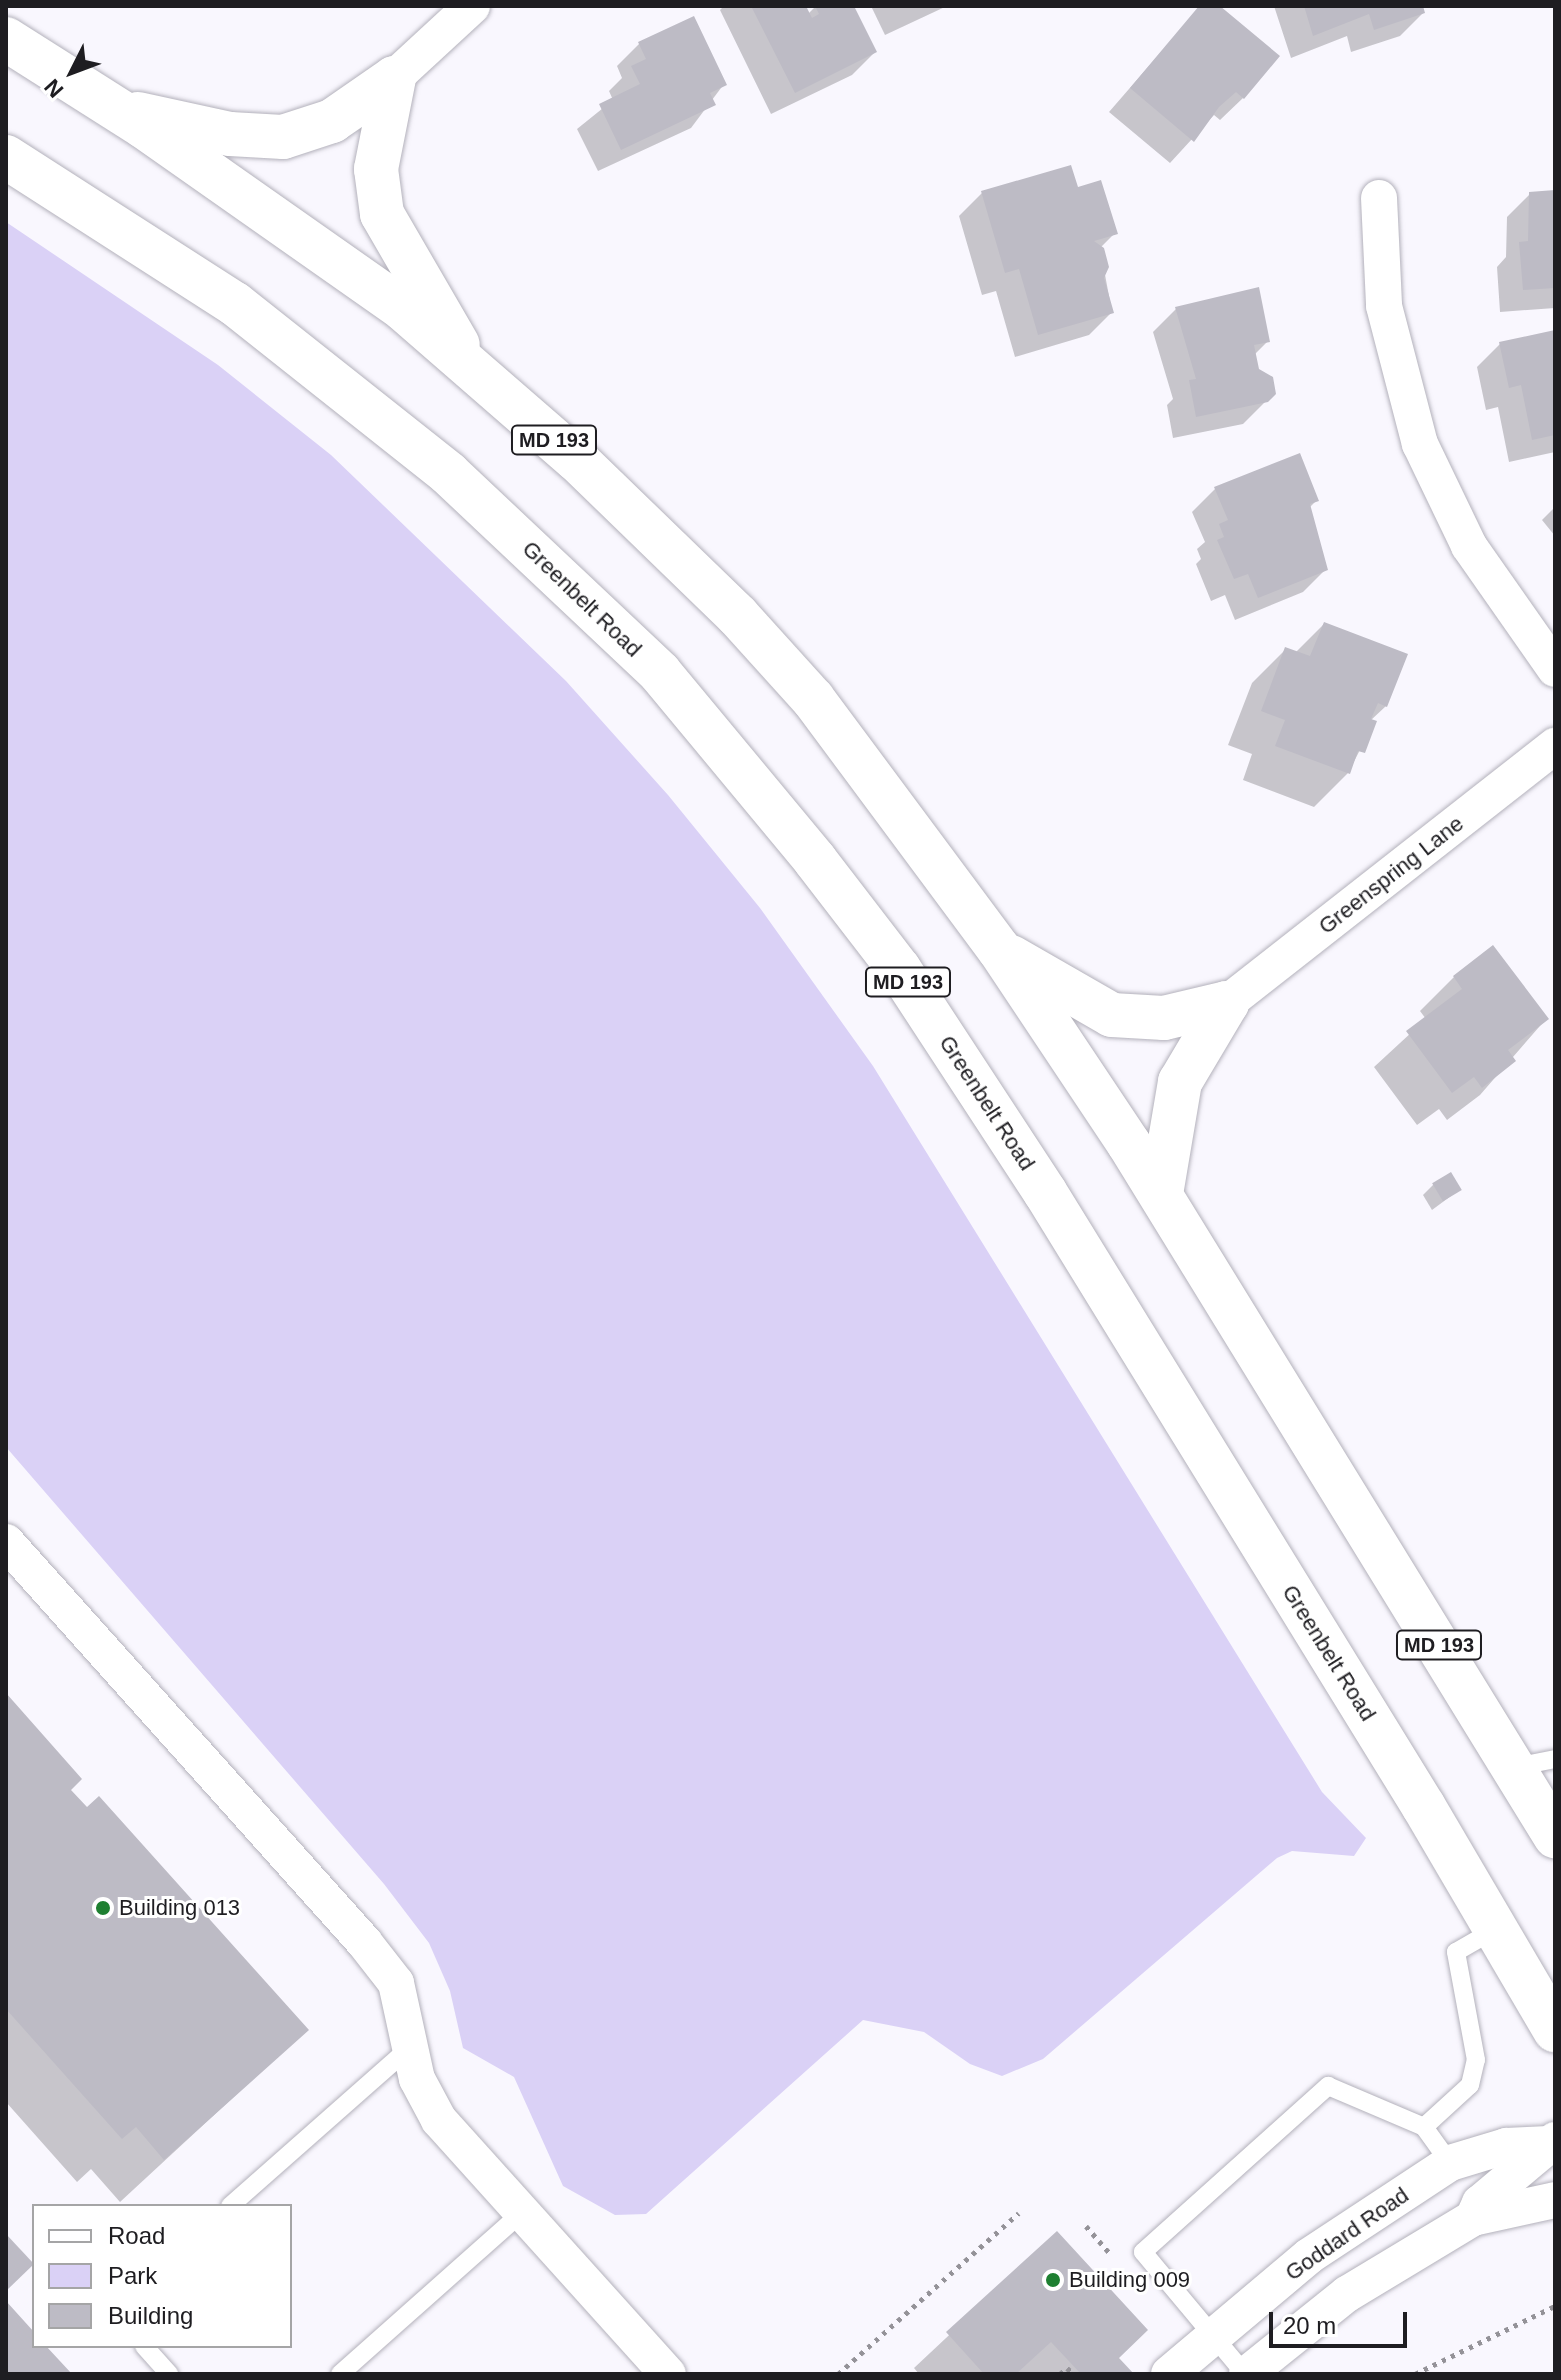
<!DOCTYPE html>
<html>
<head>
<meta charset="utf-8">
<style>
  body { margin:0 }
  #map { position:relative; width:1561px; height:2380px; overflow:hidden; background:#f9f7fe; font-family:Helvetica,sans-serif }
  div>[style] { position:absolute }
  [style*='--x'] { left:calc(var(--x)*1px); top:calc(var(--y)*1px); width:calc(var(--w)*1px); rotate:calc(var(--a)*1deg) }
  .green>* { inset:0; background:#dad1f6 }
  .shadow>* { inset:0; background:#0003 }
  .building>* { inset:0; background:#bdbbc5; transform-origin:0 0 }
  .path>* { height:5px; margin-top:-2.5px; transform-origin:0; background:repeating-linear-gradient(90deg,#949298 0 4px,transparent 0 10px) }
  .roads { filter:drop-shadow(0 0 2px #b3b1bb) drop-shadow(0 0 2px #b3b1bb) }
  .service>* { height:18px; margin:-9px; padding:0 9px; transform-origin:9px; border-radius:9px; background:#fff }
  .minor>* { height:36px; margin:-18px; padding:0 18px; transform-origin:18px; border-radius:18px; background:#fff }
  .primary>* { height:44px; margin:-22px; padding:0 22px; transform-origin:22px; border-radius:22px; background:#fff }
  .dots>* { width:22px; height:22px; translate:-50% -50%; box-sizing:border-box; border:4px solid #fff; border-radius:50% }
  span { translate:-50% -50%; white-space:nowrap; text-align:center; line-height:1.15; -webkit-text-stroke:6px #fff; paint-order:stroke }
  .shield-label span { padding:2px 6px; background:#fff; border:2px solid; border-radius:6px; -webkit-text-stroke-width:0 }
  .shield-label { font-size:20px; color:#1e1d21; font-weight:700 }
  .street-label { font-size:22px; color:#1e1d21 }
  .poi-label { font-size:22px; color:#1e1d21 }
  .left { translate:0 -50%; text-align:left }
  .frame { position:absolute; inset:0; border:8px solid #1e1d21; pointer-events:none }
  .legend { position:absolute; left:32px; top:2204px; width:260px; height:144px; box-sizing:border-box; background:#fff; border:2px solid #a5a5a6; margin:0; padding:10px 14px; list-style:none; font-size:24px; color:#1e1d21 }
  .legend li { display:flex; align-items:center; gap:16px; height:40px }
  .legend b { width:40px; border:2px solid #a5a5a6 }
  .north { position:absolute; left:32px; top:32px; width:80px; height:80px; -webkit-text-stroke:6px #fff; paint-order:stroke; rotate:228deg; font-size:22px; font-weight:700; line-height:32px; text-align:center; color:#1e1d21 }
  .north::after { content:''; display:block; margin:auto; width:28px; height:36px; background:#1e1d21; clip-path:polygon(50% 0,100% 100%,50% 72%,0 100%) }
  .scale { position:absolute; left:1269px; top:2312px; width:138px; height:36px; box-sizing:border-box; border:4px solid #1e1d21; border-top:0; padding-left:10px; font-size:24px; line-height:28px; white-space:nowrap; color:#1e1d21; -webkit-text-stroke:6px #fff; paint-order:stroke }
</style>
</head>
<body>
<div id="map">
  <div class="green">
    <div style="clip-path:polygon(6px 222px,218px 365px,331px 455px,566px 681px,668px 795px,760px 908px,873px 1066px,1322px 1792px,1366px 1838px,1354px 1856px,1292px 1851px,1277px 1858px,1043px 2059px,1002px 2076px,970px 2064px,924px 2032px,863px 2020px,646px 2214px,615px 2215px,563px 2186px,514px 2077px,463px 2048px,450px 1991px,429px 1943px,384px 1884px,6px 1447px)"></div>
  </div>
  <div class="shadow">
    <div style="clip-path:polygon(724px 6px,804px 6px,808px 14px,816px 6px,852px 6px,875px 52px,852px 75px,771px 114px,720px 10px)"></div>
    <div style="clip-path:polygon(871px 6px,947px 6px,885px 35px)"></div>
    <div style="clip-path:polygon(1201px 6px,1217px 6px,1243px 98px,1220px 120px,1214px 115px,1170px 163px,1109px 112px)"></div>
    <div style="clip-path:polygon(1274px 6px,1421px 6px,1423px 13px,1400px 36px,1351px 52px,1347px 36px,1291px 58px)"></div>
    <div style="clip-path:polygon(640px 43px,724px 84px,691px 128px,598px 171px,577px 129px,613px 100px,609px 91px,622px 78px,617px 66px)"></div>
    <div style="clip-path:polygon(1076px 189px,1115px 233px,1100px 248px,1112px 312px,1089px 335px,1015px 357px,996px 291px,982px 295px,959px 216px,982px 193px)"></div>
    <div style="clip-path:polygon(1555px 192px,1555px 308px,1500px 312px,1497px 267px,1506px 257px,1507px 217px,1530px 194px)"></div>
    <div style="clip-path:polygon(1176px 309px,1268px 341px,1254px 355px,1257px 370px,1274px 393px,1243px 424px,1173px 438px,1167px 405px,1173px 399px,1153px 332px)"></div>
    <div style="clip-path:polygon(1555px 332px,1555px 452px,1509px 462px,1498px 407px,1486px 410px,1477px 367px,1500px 344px)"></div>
    <div style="clip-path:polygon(1215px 489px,1317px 500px,1309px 508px,1326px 569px,1303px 592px,1235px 620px,1225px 595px,1211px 601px,1196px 564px,1201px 559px,1197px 549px,1205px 542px,1192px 512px)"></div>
    <div style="clip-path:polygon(1555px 507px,1555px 536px,1542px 520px)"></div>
    <div style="clip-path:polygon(1324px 624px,1386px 706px,1370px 721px,1374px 723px,1348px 773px,1314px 807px,1243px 780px,1252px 754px,1228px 745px,1252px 683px,1286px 649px,1295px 653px)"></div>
    <div style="clip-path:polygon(1454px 977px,1546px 1019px,1480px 1095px,1447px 1120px,1439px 1109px,1417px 1125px,1374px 1067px,1426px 1019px,1420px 1011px)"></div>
    <div style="clip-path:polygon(1434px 1184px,1459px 1190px,1432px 1210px,1423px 1195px)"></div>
    <div style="clip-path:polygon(6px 1696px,68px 1790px,306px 2030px,120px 2202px,91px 2169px,77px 2182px,6px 2102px)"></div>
    <div style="clip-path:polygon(1057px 2234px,1117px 2359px,1131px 2374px,919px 2374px,914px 2368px)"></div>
  </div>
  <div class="building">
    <div style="clip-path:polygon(751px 6px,806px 6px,812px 18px,819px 14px,815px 6px,854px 6px,877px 52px,795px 93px)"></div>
    <div style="clip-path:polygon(1199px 6px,1220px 6px,1280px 56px,1244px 99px,1236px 92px,1219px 107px,1194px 142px,1130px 88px)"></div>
    <div style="clip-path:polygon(1304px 6px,1423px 6px,1425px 13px,1374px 30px,1369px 14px,1313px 36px)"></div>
    <div style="clip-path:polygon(694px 16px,727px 85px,710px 93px,716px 105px,621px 150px,599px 104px,640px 84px,631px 66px,646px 59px,638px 42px)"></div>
    <div style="clip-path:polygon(1071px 165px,1078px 187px,1101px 180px,1118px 234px,1094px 241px,1104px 248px,1109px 267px,1104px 278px,1114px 313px,1038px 335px,1019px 269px,1005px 273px,981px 191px)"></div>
    <div style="clip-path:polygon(1555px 190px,1555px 288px,1523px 290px,1519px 242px,1528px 241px,1529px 192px)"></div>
    <div style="clip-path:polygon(1259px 287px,1270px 342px,1254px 345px,1259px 369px,1273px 377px,1276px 394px,1268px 402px,1196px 417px,1189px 380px,1196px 379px,1175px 307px)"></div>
    <div style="clip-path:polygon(1555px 330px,1555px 435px,1532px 440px,1521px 385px,1509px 388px,1499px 342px)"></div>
    <div style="clip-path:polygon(1300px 453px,1319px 501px,1310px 504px,1328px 570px,1258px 598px,1248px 574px,1234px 579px,1217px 540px,1224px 537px,1219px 524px,1228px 520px,1214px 487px)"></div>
    <div style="clip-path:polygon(1324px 622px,1408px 654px,1387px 707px,1378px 703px,1371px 719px,1377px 721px,1365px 753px,1358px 751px,1350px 774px,1275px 746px,1285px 720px,1261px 711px,1285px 647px,1310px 656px)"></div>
    <div style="clip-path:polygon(1493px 945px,1549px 1019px,1508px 1050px,1516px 1061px,1482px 1088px,1474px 1077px,1452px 1093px,1406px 1031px,1462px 989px,1453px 976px)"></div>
    <div style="left:1451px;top:1172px;width:21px;height:22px;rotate:59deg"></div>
    <div style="clip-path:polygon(6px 1693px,82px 1779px,71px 1790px,87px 1807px,99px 1796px,309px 2030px,164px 2160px,136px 2127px,122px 2139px,6px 2009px)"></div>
    <div style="clip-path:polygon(1057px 2231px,1148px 2330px,1119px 2358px,1134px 2374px,1081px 2374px,1051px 2342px,1016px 2374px,984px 2374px,946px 2332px)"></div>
    <div style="clip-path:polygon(6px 2234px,34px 2264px,6px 2291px)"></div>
    <div style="clip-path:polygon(6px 2301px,34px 2332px,34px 2346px,46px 2346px,72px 2374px,6px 2374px)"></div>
  </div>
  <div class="path">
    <div style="--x:1086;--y:2226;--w:35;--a:49"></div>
    <div style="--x:838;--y:2374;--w:242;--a:-41.7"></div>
    <div style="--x:1060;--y:2374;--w:9;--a:-41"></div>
    <div style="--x:1067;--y:2368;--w:9;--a:41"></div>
    <div style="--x:1415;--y:2374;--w:156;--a:-25.9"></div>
  </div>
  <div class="roads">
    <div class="service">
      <div style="--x:1515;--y:1767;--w:41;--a:-11.3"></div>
      <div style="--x:1424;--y:2127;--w:62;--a:-42.4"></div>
      <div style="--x:1470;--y:2085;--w:26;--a:-77"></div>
      <div style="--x:1476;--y:2060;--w:110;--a:-100.5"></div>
      <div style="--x:1456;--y:1952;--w:46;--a:-29.9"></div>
      <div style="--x:230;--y:2206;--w:237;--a:-41.4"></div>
      <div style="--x:144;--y:2346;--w:38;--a:48"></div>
      <div style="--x:340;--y:2374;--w:241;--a:-41.6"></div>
      <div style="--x:1245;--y:2374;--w:159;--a:-129.9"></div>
      <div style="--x:1143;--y:2252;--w:249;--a:-41.9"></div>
      <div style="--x:1328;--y:2086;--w:104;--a:23.1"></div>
      <div style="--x:1424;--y:2127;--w:44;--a:54.2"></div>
    </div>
    <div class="minor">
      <div style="--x:394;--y:78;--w:106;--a:-42.7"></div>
      <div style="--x:1379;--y:198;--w:108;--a:87.3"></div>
      <div style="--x:1384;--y:306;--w:143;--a:75.4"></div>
      <div style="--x:1420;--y:444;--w:113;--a:64.3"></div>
      <div style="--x:1469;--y:546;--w:150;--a:55"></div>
      <div style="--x:1227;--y:1003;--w:417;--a:-38.1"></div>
      <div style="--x:6;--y:1542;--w:537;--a:48.17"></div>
      <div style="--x:364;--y:1942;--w:52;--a:52"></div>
      <div style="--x:396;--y:1983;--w:98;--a:77.7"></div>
      <div style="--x:417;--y:2079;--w:47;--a:61.8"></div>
      <div style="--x:439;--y:2120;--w:342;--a:48"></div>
      <div style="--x:1473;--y:2218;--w:84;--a:-12.4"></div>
      <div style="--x:1169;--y:2374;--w:183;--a:-40.1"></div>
      <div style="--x:1309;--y:2256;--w:169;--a:-33.4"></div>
      <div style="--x:1450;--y:2163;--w:59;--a:-16.9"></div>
      <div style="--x:1506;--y:2146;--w:43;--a:-2.7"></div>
      <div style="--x:1247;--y:2374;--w:128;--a:-38.7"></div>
      <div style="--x:1347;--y:2294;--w:147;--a:-31.1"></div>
      <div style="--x:1473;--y:2218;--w:17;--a:-65"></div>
      <div style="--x:1480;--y:2203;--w:98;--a:-40"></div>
    </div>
    <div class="primary">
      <div style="--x:6;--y:39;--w:162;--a:32.4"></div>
      <div style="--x:143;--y:126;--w:318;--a:35.1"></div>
      <div style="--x:403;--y:309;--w:230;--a:41"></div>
      <div style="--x:577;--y:460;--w:224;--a:44.1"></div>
      <div style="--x:738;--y:616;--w:112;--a:47.9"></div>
      <div style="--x:813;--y:699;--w:312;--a:53.4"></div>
      <div style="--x:999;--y:949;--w:234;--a:56.3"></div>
      <div style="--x:1129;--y:1144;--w:813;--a:58.38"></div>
      <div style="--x:394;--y:78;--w:93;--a:101.2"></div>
      <div style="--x:376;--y:169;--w:45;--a:82.4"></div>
      <div style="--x:382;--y:214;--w:151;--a:59.9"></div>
      <div style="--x:138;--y:114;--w:94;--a:12.3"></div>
      <div style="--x:230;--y:134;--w:53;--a:3.2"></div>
      <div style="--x:283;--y:137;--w:52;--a:-18.1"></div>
      <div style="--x:332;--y:121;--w:75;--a:-34.7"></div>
      <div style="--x:6;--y:157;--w:272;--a:32.7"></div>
      <div style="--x:235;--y:304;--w:272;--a:38.4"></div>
      <div style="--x:448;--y:473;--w:291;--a:43.3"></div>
      <div style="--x:660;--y:673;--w:243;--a:50.3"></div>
      <div style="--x:815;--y:860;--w:138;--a:52.4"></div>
      <div style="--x:899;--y:969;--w:267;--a:56.8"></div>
      <div style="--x:1045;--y:1192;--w:722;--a:58.36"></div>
      <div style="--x:1424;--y:1807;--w:259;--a:59.6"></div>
      <div style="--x:1011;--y:957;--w:116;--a:29.9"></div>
      <div style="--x:1112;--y:1015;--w:52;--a:3.3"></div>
      <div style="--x:1164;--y:1018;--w:65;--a:-13.4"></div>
      <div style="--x:1161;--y:1194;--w:114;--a:-80.4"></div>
      <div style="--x:1180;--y:1082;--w:92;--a:-59.3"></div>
    </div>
  </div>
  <div class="dots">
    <div style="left:103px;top:1908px;background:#1e7f31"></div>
    <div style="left:1053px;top:2280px;background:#1e7f31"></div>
  </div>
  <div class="shield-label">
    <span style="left:554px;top:440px">MD 193</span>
    <span style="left:908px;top:982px">MD 193</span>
    <span style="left:1439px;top:1645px">MD 193</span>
  </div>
  <div class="street-label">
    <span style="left:582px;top:599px;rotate:44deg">Greenbelt Road</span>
    <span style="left:1391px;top:875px;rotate:-38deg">Greenspring Lane</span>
    <span style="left:987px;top:1103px;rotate:57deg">Greenbelt Road</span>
    <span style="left:1329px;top:1653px;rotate:58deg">Greenbelt Road</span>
    <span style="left:1347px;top:2234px;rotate:-35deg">Goddard Road</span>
  </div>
  <div class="poi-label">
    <span class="left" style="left:119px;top:1908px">Building 013</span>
    <span class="left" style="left:1069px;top:2280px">Building 009</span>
  </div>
  <div class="frame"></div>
  <ul class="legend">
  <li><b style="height:10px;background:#fff"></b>Road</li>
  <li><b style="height:22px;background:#dad1f6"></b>Park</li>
  <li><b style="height:22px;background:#bdbbc5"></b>Building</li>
  </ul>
  <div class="north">N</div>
  <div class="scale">20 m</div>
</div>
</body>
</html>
